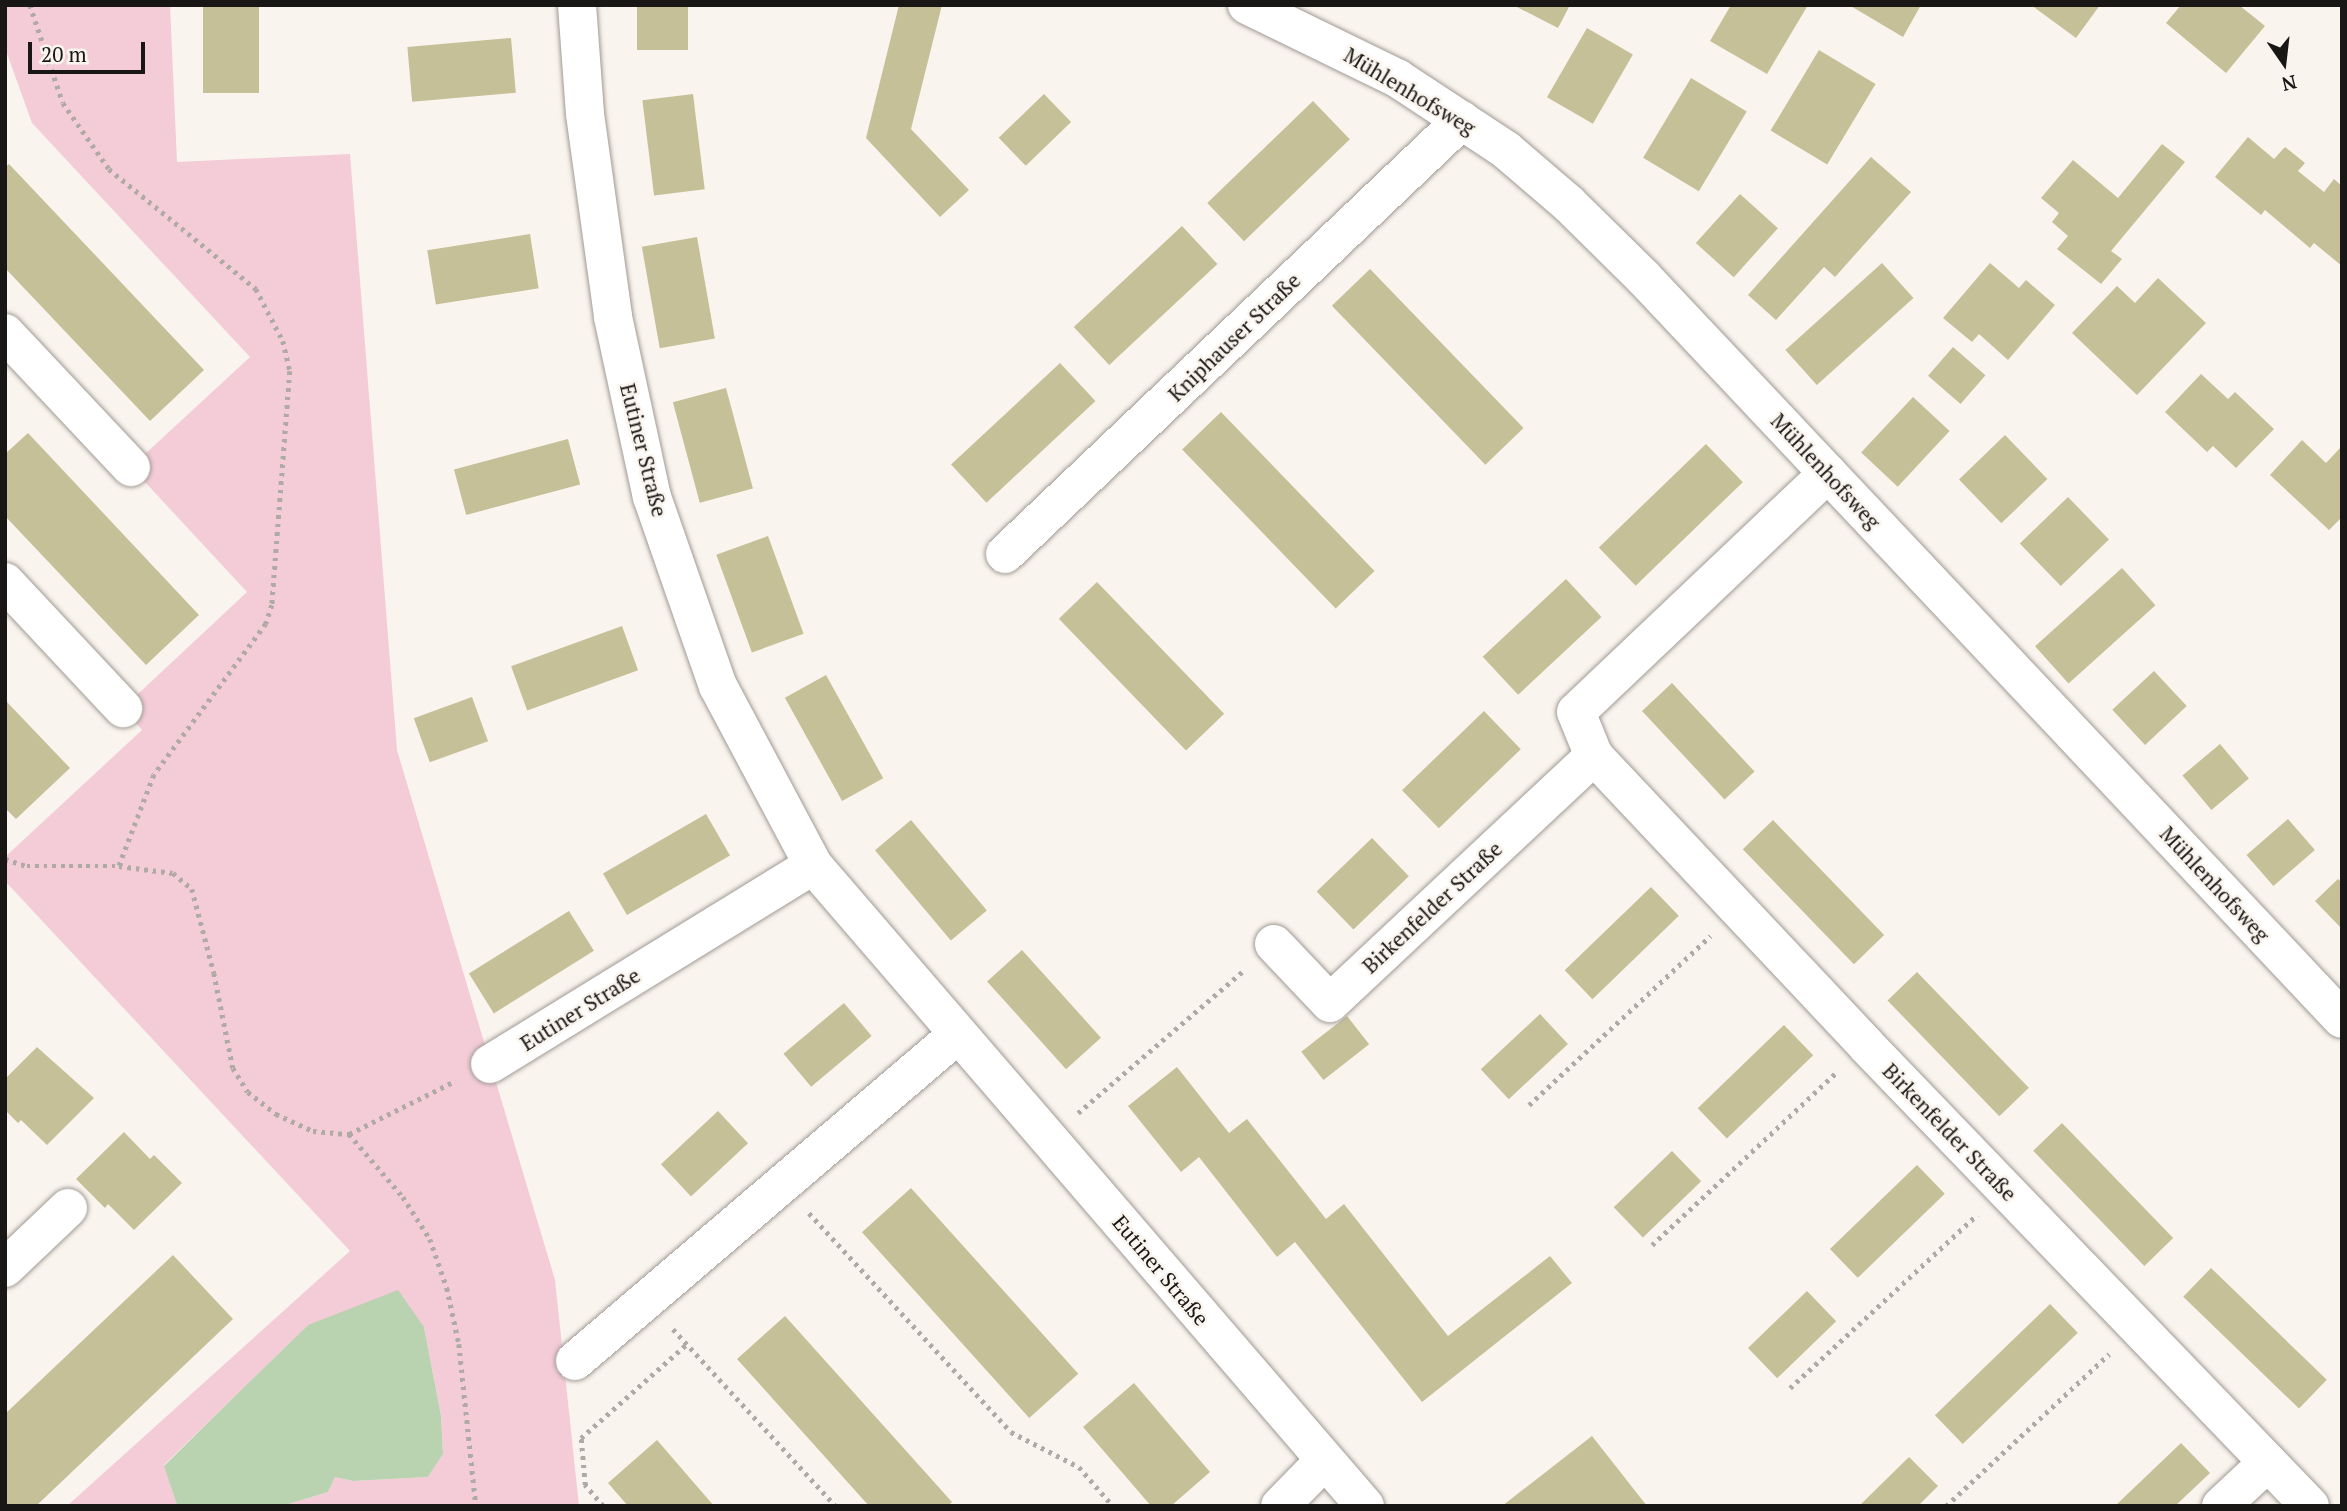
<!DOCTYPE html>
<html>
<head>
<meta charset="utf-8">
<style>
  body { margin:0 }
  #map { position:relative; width:2347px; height:1511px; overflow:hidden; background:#faf4ee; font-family:"PT Serif",serif }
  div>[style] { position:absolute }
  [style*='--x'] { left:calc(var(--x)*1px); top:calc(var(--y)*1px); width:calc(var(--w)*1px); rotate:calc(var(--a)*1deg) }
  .green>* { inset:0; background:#f4ccd8 }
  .water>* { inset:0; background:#b9d2af }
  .building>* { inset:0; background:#c5c097; transform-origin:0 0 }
  .path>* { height:4.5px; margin-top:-2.25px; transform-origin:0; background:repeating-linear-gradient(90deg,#afaaa5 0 3.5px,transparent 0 8.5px) }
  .roads { filter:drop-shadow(0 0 2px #a09a95) drop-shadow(0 0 2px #a09a95) }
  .minor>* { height:38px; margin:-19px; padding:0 19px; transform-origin:19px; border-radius:19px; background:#fff }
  span { translate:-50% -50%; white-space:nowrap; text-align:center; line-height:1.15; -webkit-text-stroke:5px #faf4ee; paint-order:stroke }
  .street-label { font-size:21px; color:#191715 }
  .frame { position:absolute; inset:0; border:7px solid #191715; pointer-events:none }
  .north { position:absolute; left:2249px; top:28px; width:70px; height:70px; -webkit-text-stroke:5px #faf4ee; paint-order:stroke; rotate:166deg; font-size:19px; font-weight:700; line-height:28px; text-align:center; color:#191715 }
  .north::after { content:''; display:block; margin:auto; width:24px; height:32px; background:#191715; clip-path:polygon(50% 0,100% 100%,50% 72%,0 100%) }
  .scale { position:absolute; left:28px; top:42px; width:117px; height:32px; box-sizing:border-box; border:4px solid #191715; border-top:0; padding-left:9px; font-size:21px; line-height:24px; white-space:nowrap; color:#191715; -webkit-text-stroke:5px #faf4ee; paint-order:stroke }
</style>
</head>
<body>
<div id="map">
  <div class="green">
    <div style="clip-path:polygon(5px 5px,170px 5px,177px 162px,350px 154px,397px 750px,555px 1280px,579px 1506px,282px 1506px,328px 1492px,335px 1477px,353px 1481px,428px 1477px,443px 1454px,441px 1416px,424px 1327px,308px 1325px,164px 1465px,177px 1505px,184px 1506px,67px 1506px,350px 1251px,5px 881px,5px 857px,142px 730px,123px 708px,247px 592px,131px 467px,250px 357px,32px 123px,5px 48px)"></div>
  </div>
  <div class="water">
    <div style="clip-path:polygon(398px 1290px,424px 1327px,441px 1416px,443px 1454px,428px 1477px,353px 1481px,335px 1477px,328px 1492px,282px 1506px,177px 1505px,164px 1466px,239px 1392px,308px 1325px)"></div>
  </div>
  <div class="building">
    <div style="left:203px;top:5px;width:56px;height:88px"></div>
    <div style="left:637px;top:5px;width:51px;height:45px"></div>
    <div style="clip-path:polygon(899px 5px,942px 5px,911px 129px,969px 190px,940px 217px,866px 138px)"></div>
    <div style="clip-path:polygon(1513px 5px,1570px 5px,1558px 28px)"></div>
    <div style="clip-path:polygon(1731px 5px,1808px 5px,1767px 74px,1710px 41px)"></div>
    <div style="clip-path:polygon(1849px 5px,1921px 5px,1903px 37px)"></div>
    <div style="clip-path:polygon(2031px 5px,2100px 5px,2076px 38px)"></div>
    <div style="clip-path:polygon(2181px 5px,2239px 5px,2265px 26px,2226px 73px,2166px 23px)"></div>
    <div style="left:1587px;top:28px;width:53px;height:80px;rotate:30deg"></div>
    <div style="left:511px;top:38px;width:55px;height:104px;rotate:85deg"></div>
    <div style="left:1819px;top:50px;width:66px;height:94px;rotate:31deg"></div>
    <div style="left:1691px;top:78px;width:65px;height:93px;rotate:31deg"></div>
    <div style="left:693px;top:94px;width:96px;height:51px;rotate:83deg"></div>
    <div style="left:1044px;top:94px;width:39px;height:63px;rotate:46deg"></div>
    <div style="left:1313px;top:101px;width:53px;height:147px;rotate:46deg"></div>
    <div style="clip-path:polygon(2248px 137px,2274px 159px,2285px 147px,2305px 163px,2298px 171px,2324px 192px,2334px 179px,2342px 186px,2342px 266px,2314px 243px,2310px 248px,2265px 210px,2261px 215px,2215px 177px)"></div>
    <div style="clip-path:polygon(2162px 144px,2185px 162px,2111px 251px,2122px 259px,2101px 284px,2057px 249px,2068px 236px,2052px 222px,2059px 213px,2041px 198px,2073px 160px,2118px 198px)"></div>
    <div style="clip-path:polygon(1871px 157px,1911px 192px,1835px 277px,1824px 267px,1776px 320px,1748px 295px)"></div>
    <div style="clip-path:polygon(9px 164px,204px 370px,150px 421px,5px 268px,5px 168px)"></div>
    <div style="left:1740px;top:194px;width:51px;height:66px;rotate:42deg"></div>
    <div style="left:1182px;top:226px;width:52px;height:148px;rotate:47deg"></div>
    <div style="left:530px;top:234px;width:55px;height:104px;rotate:81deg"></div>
    <div style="left:697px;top:237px;width:103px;height:56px;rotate:80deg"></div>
    <div style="left:1882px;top:263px;width:47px;height:130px;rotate:48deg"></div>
    <div style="clip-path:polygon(1990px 263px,2019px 288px,2026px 280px,2055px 305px,2008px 360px,1979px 334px,1972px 342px,1943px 318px)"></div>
    <div style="left:1370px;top:269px;width:221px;height:53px;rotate:46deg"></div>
    <div style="clip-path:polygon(2158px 278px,2206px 323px,2137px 395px,2072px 333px,2117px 286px,2135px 303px)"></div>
    <div style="left:1953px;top:347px;width:43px;height:38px;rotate:41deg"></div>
    <div style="left:1060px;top:363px;width:52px;height:149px;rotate:47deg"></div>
    <div style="clip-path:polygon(2201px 374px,2228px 399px,2235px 392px,2274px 429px,2236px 468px,2213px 446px,2207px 452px,2165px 412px)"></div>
    <div style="left:726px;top:388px;width:104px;height:55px;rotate:75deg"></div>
    <div style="left:1913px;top:397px;width:50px;height:76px;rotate:43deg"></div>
    <div style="left:1221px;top:412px;width:221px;height:54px;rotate:46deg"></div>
    <div style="clip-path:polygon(28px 433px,199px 615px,146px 665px,5px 516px,5px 454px)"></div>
    <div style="left:2005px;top:435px;width:61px;height:64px;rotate:46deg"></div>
    <div style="left:568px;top:439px;width:47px;height:118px;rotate:75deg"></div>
    <div style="clip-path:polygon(2302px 440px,2326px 463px,2342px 446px,2342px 517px,2329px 530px,2270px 475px)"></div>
    <div style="left:1706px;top:444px;width:53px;height:149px;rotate:46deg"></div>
    <div style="left:2068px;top:497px;width:59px;height:67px;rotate:46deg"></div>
    <div style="left:768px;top:536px;width:104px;height:55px;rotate:70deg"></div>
    <div style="left:2122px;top:568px;width:50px;height:117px;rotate:48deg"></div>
    <div style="left:1566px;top:579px;width:52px;height:114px;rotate:47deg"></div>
    <div style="left:1097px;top:582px;width:183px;height:53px;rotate:46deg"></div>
    <div style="left:622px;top:626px;width:47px;height:118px;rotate:70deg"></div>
    <div style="left:2154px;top:671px;width:48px;height:57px;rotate:47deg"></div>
    <div style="left:826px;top:675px;width:118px;height:47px;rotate:61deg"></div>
    <div style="left:1672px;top:683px;width:121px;height:41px;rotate:47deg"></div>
    <div style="left:472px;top:697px;width:47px;height:62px;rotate:70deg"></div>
    <div style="clip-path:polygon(5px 700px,70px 768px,16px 819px,5px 808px)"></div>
    <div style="left:1484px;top:711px;width:53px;height:114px;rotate:46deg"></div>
    <div style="left:2220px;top:744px;width:45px;height:49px;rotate:50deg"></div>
    <div style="left:706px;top:814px;width:48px;height:119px;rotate:60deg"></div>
    <div style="left:2288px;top:819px;width:41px;height:55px;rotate:49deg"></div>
    <div style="left:911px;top:820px;width:118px;height:47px;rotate:50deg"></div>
    <div style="left:1773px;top:820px;width:160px;height:42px;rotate:46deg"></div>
    <div style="left:1372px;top:838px;width:53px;height:77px;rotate:46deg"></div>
    <div style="clip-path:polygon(2338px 879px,2342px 883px,2342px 929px,2315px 901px)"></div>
    <div style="left:1651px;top:887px;width:40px;height:120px;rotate:46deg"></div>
    <div style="left:569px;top:911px;width:47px;height:118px;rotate:58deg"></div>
    <div style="left:1022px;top:950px;width:118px;height:47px;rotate:48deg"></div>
    <div style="left:1917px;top:972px;width:161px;height:41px;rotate:46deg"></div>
    <div style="left:844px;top:1003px;width:43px;height:79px;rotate:50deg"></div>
    <div style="left:1540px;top:1014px;width:41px;height:81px;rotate:47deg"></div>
    <div style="left:1347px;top:1016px;width:36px;height:58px;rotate:52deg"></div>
    <div style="left:1784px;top:1025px;width:42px;height:120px;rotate:46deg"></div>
    <div style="clip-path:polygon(37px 1047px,94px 1098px,47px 1145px,21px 1120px,18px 1123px,5px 1110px,5px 1079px)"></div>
    <div style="clip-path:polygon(1177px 1067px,1229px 1133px,1247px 1119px,1326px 1219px,1344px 1204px,1448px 1336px,1550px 1256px,1572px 1283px,1422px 1402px,1295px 1242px,1277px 1257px,1199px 1157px,1181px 1172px,1128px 1106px)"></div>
    <div style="left:718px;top:1111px;width:44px;height:78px;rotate:47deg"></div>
    <div style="left:2062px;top:1123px;width:160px;height:40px;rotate:46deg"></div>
    <div style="clip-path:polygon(124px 1132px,150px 1159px,154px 1155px,182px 1183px,134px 1230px,108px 1204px,105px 1208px,76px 1179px)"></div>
    <div style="left:1672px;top:1151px;width:42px;height:81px;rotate:46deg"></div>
    <div style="left:1917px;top:1165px;width:40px;height:121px;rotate:46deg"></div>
    <div style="left:911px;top:1188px;width:250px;height:66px;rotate:48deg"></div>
    <div style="clip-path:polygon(173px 1255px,233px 1319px,36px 1506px,5px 1506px,5px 1414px)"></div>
    <div style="left:2211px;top:1268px;width:161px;height:40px;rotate:44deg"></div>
    <div style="left:1807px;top:1291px;width:42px;height:82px;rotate:46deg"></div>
    <div style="left:2050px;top:1304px;width:40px;height:160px;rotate:46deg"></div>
    <div style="clip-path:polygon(785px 1316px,952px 1502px,948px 1506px,869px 1506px,737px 1359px)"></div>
    <div style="clip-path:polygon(1134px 1383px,1210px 1472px,1171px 1506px,1151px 1506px,1083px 1427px)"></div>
    <div style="clip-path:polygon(1592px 1436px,1647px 1506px,1502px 1506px)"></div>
    <div style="clip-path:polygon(657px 1440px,714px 1506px,628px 1506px,608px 1483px)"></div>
    <div style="clip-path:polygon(2181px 1443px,2210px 1473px,2175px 1506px,2115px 1506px)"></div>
    <div style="clip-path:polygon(1909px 1457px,1938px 1486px,1918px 1506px,1859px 1506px)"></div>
  </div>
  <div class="path">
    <div style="--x:30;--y:5;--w:103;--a:71.4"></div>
    <div style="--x:63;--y:103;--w:80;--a:55.1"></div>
    <div style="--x:109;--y:169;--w:190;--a:39.2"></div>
    <div style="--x:256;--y:289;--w:59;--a:62.6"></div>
    <div style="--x:283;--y:341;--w:31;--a:77"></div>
    <div style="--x:290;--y:371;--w:235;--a:94.4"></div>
    <div style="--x:272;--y:605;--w:20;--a:108"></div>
    <div style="--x:266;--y:624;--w:188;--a:126.6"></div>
    <div style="--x:154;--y:775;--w:97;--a:111"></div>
    <div style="--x:119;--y:866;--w:54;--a:7.4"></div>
    <div style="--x:173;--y:873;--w:25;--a:40"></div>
    <div style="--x:192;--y:889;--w:87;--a:75.3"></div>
    <div style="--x:214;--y:973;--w:97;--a:78.7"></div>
    <div style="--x:233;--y:1068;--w:28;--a:58"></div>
    <div style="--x:248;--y:1092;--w:36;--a:38"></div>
    <div style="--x:276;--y:1114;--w:41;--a:24.7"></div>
    <div style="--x:313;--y:1131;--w:36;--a:5"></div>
    <div style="--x:349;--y:1134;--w:83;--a:49.4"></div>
    <div style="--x:403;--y:1197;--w:50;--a:57.3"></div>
    <div style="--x:430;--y:1239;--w:52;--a:70.9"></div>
    <div style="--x:447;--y:1288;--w:57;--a:77.9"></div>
    <div style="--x:459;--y:1344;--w:163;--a:84"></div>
    <div style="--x:5;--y:859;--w:23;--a:18"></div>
    <div style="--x:27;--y:866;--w:92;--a:0"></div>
    <div style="--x:1529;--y:1105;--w:248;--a:-43"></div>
    <div style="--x:1078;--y:1113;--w:219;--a:-40.7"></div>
    <div style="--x:349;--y:1134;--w:119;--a:-26.6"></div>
    <div style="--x:809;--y:1213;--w:298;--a:47.3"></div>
    <div style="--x:1011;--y:1432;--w:76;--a:27.2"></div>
    <div style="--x:1079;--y:1467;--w:52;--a:48.9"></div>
    <div style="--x:1652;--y:1245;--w:255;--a:-43.1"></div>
    <div style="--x:673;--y:1329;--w:241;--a:47.4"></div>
    <div style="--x:1790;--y:1388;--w:255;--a:-42.8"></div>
    <div style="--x:603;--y:1506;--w:28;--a:-131"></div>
    <div style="--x:585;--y:1485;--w:47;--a:-94.9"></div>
    <div style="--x:581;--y:1438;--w:142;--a:-41.6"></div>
    <div style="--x:1946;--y:1506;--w:223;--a:-43"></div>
  </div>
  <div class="roads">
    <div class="minor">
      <div style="--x:577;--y:5;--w:109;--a:85.8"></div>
      <div style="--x:585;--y:114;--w:205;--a:82.1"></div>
      <div style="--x:613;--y:317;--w:184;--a:77.8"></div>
      <div style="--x:652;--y:497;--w:200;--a:70.8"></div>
      <div style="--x:718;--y:686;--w:203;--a:62"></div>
      <div style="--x:813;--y:865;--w:846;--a:49.27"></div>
      <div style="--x:1247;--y:5;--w:167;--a:26"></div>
      <div style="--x:1397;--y:78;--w:131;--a:33.4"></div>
      <div style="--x:1506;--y:150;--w:83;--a:40.6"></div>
      <div style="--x:1569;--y:204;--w:104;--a:44.6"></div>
      <div style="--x:1643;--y:277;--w:1019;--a:46.71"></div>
      <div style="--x:5;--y:333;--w:184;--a:46.8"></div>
      <div style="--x:1828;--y:473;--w:347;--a:136.5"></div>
      <div style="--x:1576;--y:712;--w:48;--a:67.8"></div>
      <div style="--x:1594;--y:756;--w:397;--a:46.7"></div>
      <div style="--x:1866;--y:1045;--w:640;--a:46.08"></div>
      <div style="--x:1005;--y:554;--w:630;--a:-43.52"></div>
      <div style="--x:5;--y:582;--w:173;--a:46.9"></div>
      <div style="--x:1274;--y:944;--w:81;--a:46.5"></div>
      <div style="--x:1330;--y:1003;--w:362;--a:-43.1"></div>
      <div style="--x:490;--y:1064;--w:379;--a:-31.6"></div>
      <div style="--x:5;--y:1268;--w:87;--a:-43.6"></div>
      <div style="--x:575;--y:1361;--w:502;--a:-40.48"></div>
      <div style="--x:1280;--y:1506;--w:63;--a:-45.6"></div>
      <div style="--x:2221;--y:1506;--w:64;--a:-43.1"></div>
    </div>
  </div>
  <div class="street-label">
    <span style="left:1410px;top:91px;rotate:31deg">Mühlenhofsweg</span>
    <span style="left:1234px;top:337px;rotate:-44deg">Kniphauser Straße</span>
    <span style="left:644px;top:450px;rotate:76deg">Eutiner Straße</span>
    <span style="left:1826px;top:471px;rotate:47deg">Mühlenhofsweg</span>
    <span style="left:2215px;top:884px;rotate:47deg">Mühlenhofsweg</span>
    <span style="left:1432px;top:907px;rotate:-43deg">Birkenfelder Straße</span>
    <span style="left:580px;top:1009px;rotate:-32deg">Eutiner Straße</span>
    <span style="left:1950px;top:1132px;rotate:46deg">Birkenfelder Straße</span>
    <span style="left:1161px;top:1270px;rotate:50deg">Eutiner Straße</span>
  </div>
  <div class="frame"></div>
  <div class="north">N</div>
  <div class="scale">20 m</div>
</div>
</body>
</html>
